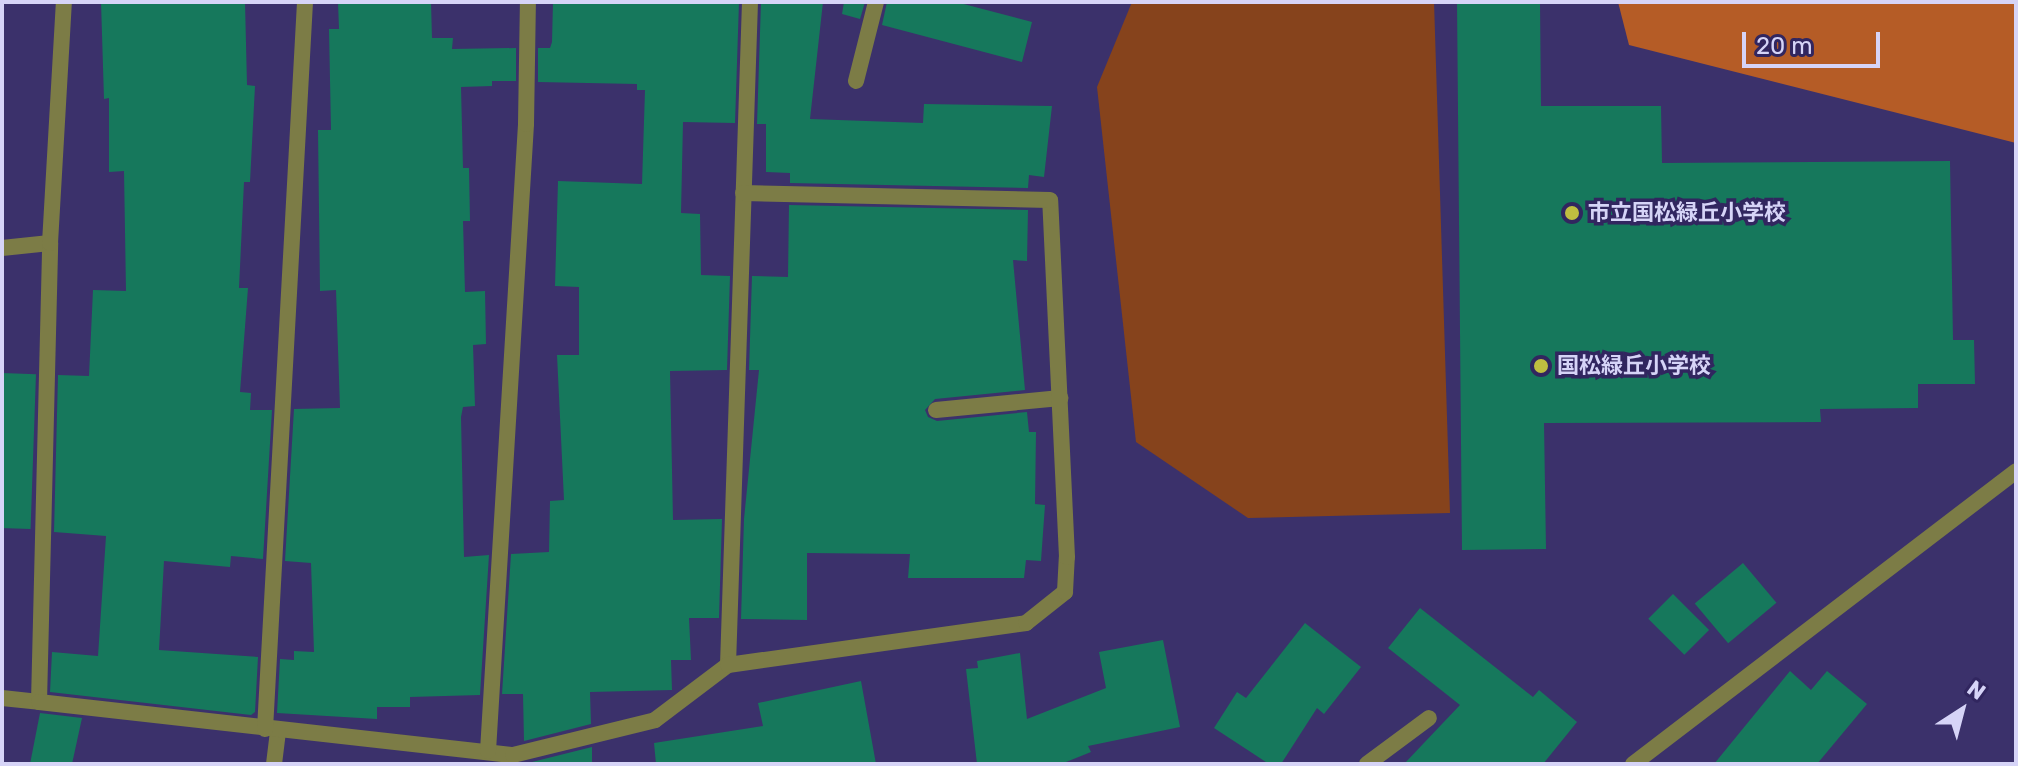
<!DOCTYPE html>
<html>
<head>
<meta charset="utf-8">
<style>
  body { margin:0 }
  #map { position:relative; width:2018px; height:766px; overflow:hidden; background:#3b316b; font-family:Rubik,"Noto Sans JP",sans-serif }
  div>[style] { position:absolute }
  [style*='--x'] { left:calc(var(--x)*1px); top:calc(var(--y)*1px); width:calc(var(--w)*1px); rotate:calc(var(--a)*1deg) }
  .green>* { inset:0; background:#86431c }
  .forest>* { inset:0; background:#b55c26 }
  .building>* { inset:0; background:#16785c; transform-origin:0 0 }
  .lane>* { height:16px; margin:-8px; padding:0 8px; transform-origin:8px; border-radius:8px; background:#7c7c46 }
  .street>* { height:16px; margin:-8px; padding:0 8px; transform-origin:8px; border-radius:8px; background:#7c7c46 }
  .dots>* { width:22px; height:22px; translate:-50% -50%; box-sizing:border-box; border:4px solid #31265f; border-radius:50% }
  span { translate:-50% -50%; white-space:nowrap; text-align:center; line-height:1.15; -webkit-text-stroke:7px #31265f; paint-order:stroke }
  .poi-label { font-size:22px; color:#d6d4f7; font-weight:700 }
  .left { translate:0 -50%; text-align:left }
  .frame { position:absolute; inset:0; border:4px solid #d6d4f7; pointer-events:none }
  .north { position:absolute; left:1922px; top:670px; width:80px; height:80px; -webkit-text-stroke:6px #31265f; paint-order:stroke; rotate:36deg; font-size:22px; font-weight:700; line-height:32px; text-align:center; color:#d6d4f7 }
  .north::after { content:''; display:block; margin:auto; width:28px; height:36px; background:#d6d4f7; clip-path:polygon(50% 0,100% 100%,50% 72%,0 100%) }
  .scale { position:absolute; left:1742px; top:32px; width:138px; height:36px; box-sizing:border-box; border:4px solid #d6d4f7; border-top:0; padding-left:10px; font-size:24px; line-height:28px; white-space:nowrap; color:#d6d4f7; -webkit-text-stroke:6px #31265f; paint-order:stroke }
</style>
</head>
<body>
<div id="map">
  <div class="green">
    <div style="clip-path:polygon(1132px 2px,1434px 2px,1450px 513px,1248px 518px,1136px 442px,1097px 87px)"></div>
  </div>
  <div class="forest">
    <div style="clip-path:polygon(1618px 2px,2016px 2px,2016px 143px,1629px 45px)"></div>
  </div>
  <div class="building">
    <div style="clip-path:polygon(101px 2px,245px 2px,247px 85px,255px 86px,250px 182px,244px 182px,239px 288px,248px 288px,240px 392px,251px 393px,250px 410px,272px 410px,263px 559px,231px 556px,230px 567px,164px 561px,159px 650px,258px 657px,255px 712px,251px 715px,50px 692px,52px 652px,98px 656px,106px 536px,54px 532px,58px 375px,89px 376px,93px 290px,126px 291px,124px 171px,109px 172px,109px 98px,104px 99px)"></div>
    <div style="clip-path:polygon(338px 2px,431px 2px,432px 38px,453px 38px,452px 49px,516px 48px,516px 81px,492px 81px,492px 86px,461px 87px,463px 168px,469px 168px,470px 221px,463px 221px,465px 292px,485px 291px,486px 344px,473px 345px,475px 406px,463px 407px,461px 417px,464px 557px,489px 555px,480px 695px,410px 697px,410px 707px,377px 707px,377px 719px,277px 713px,280px 659px,294px 660px,294px 651px,314px 652px,311px 563px,285px 561px,294px 409px,340px 408px,336px 290px,320px 291px,318px 130px,331px 130px,329px 29px,339px 29px)"></div>
    <div style="clip-path:polygon(553px 2px,739px 2px,735px 123px,683px 122px,681px 213px,700px 214px,701px 275px,730px 276px,727px 370px,670px 371px,673px 520px,722px 519px,719px 618px,689px 618px,691px 660px,671px 660px,672px 690px,590px 692px,591px 724px,524px 741px,523px 694px,502px 694px,511px 554px,549px 552px,550px 501px,564px 500px,557px 355px,579px 355px,579px 287px,555px 286px,558px 181px,642px 184px,645px 90px,637px 90px,637px 84px,538px 82px,538px 48px,550px 48px,552px 42px)"></div>
    <div style="clip-path:polygon(761px 2px,823px 2px,810px 119px,923px 123px,924px 104px,1052px 106px,1044px 177px,1029px 175px,1028px 188px,790px 183px,790px 173px,766px 172px,766px 124px,757px 124px)"></div>
    <div style="clip-path:polygon(844px 2px,865px 2px,860px 19px,842px 14px)"></div>
    <div style="clip-path:polygon(887px 2px,956px 2px,1032px 22px,1022px 62px,882px 25px)"></div>
    <div style="clip-path:polygon(1457px 2px,1540px 2px,1541px 106px,1661px 106px,1662px 163px,1950px 161px,1953px 340px,1974px 340px,1975px 384px,1918px 384px,1918px 408px,1820px 409px,1821px 422px,1544px 423px,1546px 549px,1462px 550px)"></div>
    <div style="clip-path:polygon(789px 205px,1028px 210px,1027px 261px,1013px 260px,1025px 390px,935px 399px,925px 410px,928px 417px,937px 421px,1027px 412px,1029px 432px,1036px 432px,1035px 504px,1045px 505px,1041px 561px,1026px 560px,1024px 578px,908px 578px,910px 554px,807px 553px,807px 620px,741px 619px,744px 519px,759px 370px,749px 370px,752px 276px,788px 277px)"></div>
    <div style="left:2px;top:373px;width:34px;height:155px;rotate:2deg"></div>
    <div style="left:1743px;top:563px;width:52px;height:63px;rotate:50deg"></div>
    <div style="left:1673px;top:594px;width:51px;height:35px;rotate:45deg"></div>
    <div style="clip-path:polygon(1420px 608px,1533px 697px,1539px 690px,1577px 722px,1543px 764px,1404px 764px,1460px 705px,1388px 648px)"></div>
    <div style="clip-path:polygon(1305px 623px,1361px 667px,1324px 714px,1317px 708px,1281px 764px,1269px 764px,1214px 728px,1237px 692px,1246px 698px)"></div>
    <div style="clip-path:polygon(1163px 640px,1180px 727px,1088px 746px,1091px 752px,1061px 764px,977px 764px,966px 669px,978px 668px,977px 661px,1020px 653px,1027px 719px,1106px 688px,1099px 652px)"></div>
    <div style="clip-path:polygon(1790px 671px,1811px 690px,1827px 671px,1867px 704px,1817px 764px,1714px 764px)"></div>
    <div style="clip-path:polygon(861px 681px,876px 764px,656px 764px,654px 743px,763px 726px,758px 703px)"></div>
    <div style="clip-path:polygon(40px 713px,82px 718px,72px 764px,30px 764px)"></div>
    <div style="clip-path:polygon(592px 747px,592px 764px,524px 764px)"></div>
  </div>
  <div class="lane">
    <div style="--x:274;--y:764;--w:34;--a:-83"></div>
  </div>
  <div class="street">
    <div style="--x:856;--y:81;--w:81;--a:-75.8"></div>
    <div style="--x:2;--y:248;--w:48;--a:-5.9"></div>
    <div style="--x:936;--y:410;--w:125;--a:-5.5"></div>
    <div style="--x:728;--y:665;--w:663;--a:-88.1"></div>
    <div style="--x:2;--y:698;--w:37;--a:6"></div>
    <div style="--x:39;--y:702;--w:459;--a:-88.6"></div>
    <div style="--x:50;--y:243;--w:241;--a:-86.7"></div>
    <div style="--x:39;--y:702;--w:477;--a:6.4"></div>
    <div style="--x:513;--y:755;--w:146;--a:-13.8"></div>
    <div style="--x:655;--y:720;--w:91;--a:-37"></div>
    <div style="--x:728;--y:665;--w:301;--a:-8"></div>
    <div style="--x:1026;--y:623;--w:50;--a:-38.5"></div>
    <div style="--x:1065;--y:592;--w:35;--a:-87"></div>
    <div style="--x:1067;--y:557;--w:357;--a:-92.7"></div>
    <div style="--x:1050;--y:200;--w:307;--a:-178.7"></div>
    <div style="--x:265;--y:729;--w:728;--a:-86.85"></div>
    <div style="--x:488;--y:751;--w:628;--a:-86.53"></div>
    <div style="--x:526;--y:124;--w:122;--a:-89.1"></div>
    <div style="--x:1367;--y:764;--w:77;--a:-36.6"></div>
    <div style="--x:1633;--y:764;--w:482;--a:-37.4"></div>
  </div>
  <div class="dots">
    <div style="left:1572px;top:213px;background:#c0be40"></div>
    <div style="left:1541px;top:366px;background:#c0be40"></div>
  </div>
  <div class="poi-label">
    <span class="left" style="left:1588px;top:213px">市立国松緑丘小学校</span>
    <span class="left" style="left:1557px;top:366px">国松緑丘小学校</span>
  </div>
  <div class="frame"></div>
  <div class="north">N</div>
  <div class="scale">20 m</div>
</div>
</body>
</html>
